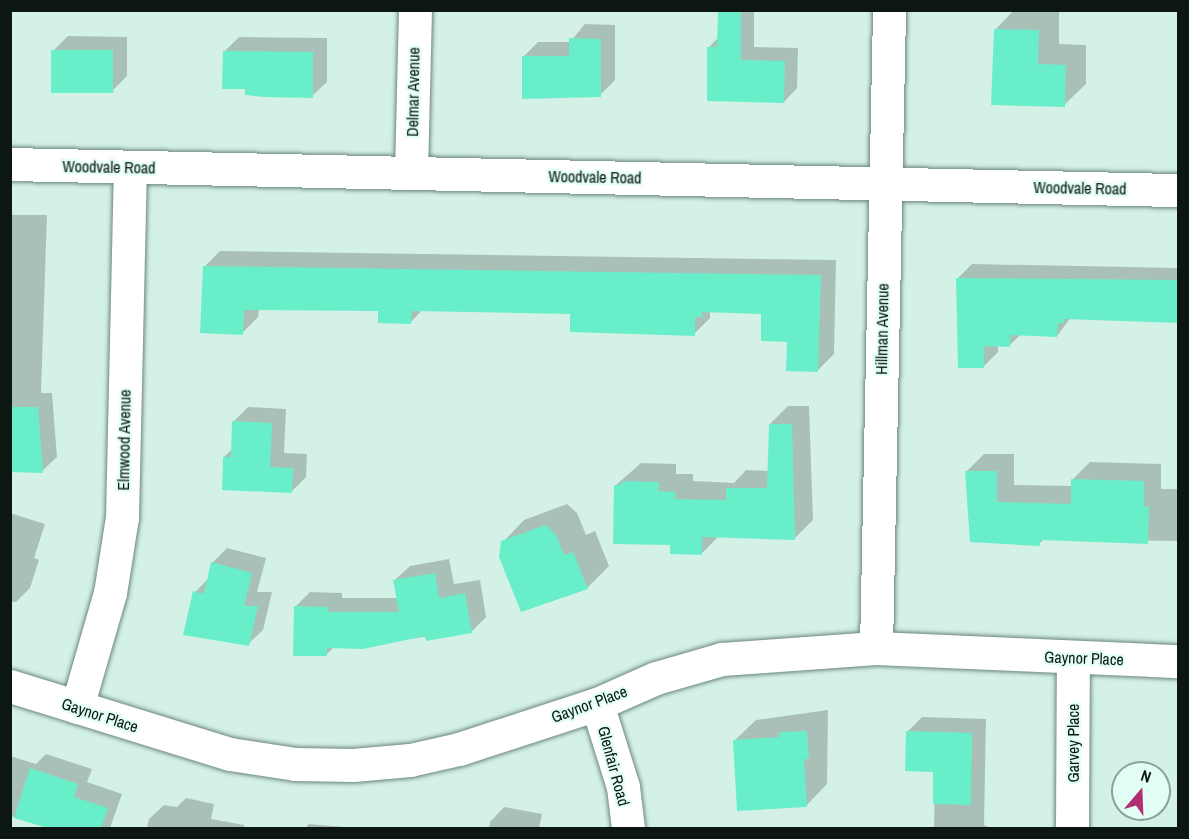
<!DOCTYPE html>
<html>
<head>
<meta charset="utf-8">
<style>
  body { margin:0 }
  #map { position:relative; width:1189px; height:839px; overflow:hidden; background:#d4f1e7; font-family:"Archivo Narrow",sans-serif }
  div>[style] { position:absolute }
  [style*='--x'] { left:calc(var(--x)*1px); top:calc(var(--y)*1px); width:calc(var(--w)*1px); rotate:calc(var(--a)*1deg) }
  .shadow>* { inset:0; background:#0003 }
  .building>* { inset:0; background:#69eeca; transform-origin:0 0 }
  .roads { filter:drop-shadow(0 0 2px #6c867d) drop-shadow(0 0 2px #6c867d) }
  .minor>* { height:33px; margin:-16.5px; padding:0 16.5px; transform-origin:16.5px; border-radius:16.5px; background:#fff }
  span { translate:-50% -50%; white-space:nowrap; text-align:center; line-height:1.15; -webkit-text-stroke:4.5px #e1fef4; paint-order:stroke }
  .street-label { font-size:16px; color:#0c1613 }
  .frame { position:absolute; inset:0; border:12px solid #0c1613; pointer-events:none }
  .north { position:absolute; left:1111px; top:761px; width:60px; height:60px; box-sizing:border-box; background:#e1fef4; border:2px solid #8ca19a; border-radius:50%; rotate:19deg; font-size:16px; font-weight:700; line-height:24px; text-align:center; color:#0c1613 }
  .north::after { content:''; display:block; margin:auto; width:21px; height:27px; background:#b32f75; clip-path:polygon(50% 0,100% 100%,50% 72%,0 100%) }
</style>
</head>
<body>
<div id="map">
  <div class="shadow">
    <div style="clip-path:polygon(721px 10px,754px 10px,754px 47px,798px 48px,797px 88px,784px 102px,709px 47px,719px 37px)"></div>
    <div style="clip-path:polygon(1014px 10px,1059px 10px,1059px 44px,1086px 45px,1086px 84px,1064px 105px,995px 30px)"></div>
    <div style="clip-path:polygon(585px 24px,615px 25px,615px 80px,600px 95px,524px 56px,538px 42px,570px 42px)"></div>
    <div style="clip-path:polygon(68px 36px,127px 37px,127px 76px,113px 90px,53px 51px)"></div>
    <div style="clip-path:polygon(239px 37px,327px 38px,327px 82px,312px 96px,246px 88px,224px 52px)"></div>
    <div style="clip-path:polygon(10px 215px,47px 215px,41px 393px,52px 393px,57px 457px,42px 471px,10px 471px)"></div>
    <div style="clip-path:polygon(220px 251px,836px 260px,834px 354px,818px 370px,763px 313px,710px 311px,710px 318px,694px 334px,572px 313px,423px 309px,411px 322px,380px 310px,259px 309px,258px 317px,242px 333px,204px 267px)"></div>
    <div style="clip-path:polygon(972px 264px,1178px 268px,1178px 320px,1071px 317px,1057px 336px,1021px 334px,1010px 345px,998px 345px,998px 352px,983px 367px,957px 279px)"></div>
    <div style="clip-path:polygon(788px 406px,809px 406px,813px 520px,795px 538px,719px 536px,701px 554px,616px 485px,641px 463px,676px 464px,676px 474px,693px 474px,693px 481px,734px 483px,746px 470px,769px 471px,770px 424px)"></div>
    <div style="clip-path:polygon(248px 407px,286px 409px,284px 453px,307px 454px,306px 477px,291px 492px,224px 457px,232px 449px,234px 421px)"></div>
    <div style="clip-path:polygon(984px 454px,1014px 454px,1014px 485px,1073px 486px,1073px 479px,1090px 462px,1161px 464px,1161px 489px,1178px 489px,1178px 541px,1044px 539px,1039px 544px,971px 540px,967px 471px)"></div>
    <div style="clip-path:polygon(567px 504px,577px 513px,586px 535px,595px 531px,609px 566px,587px 588px,503px 542px,524px 520px)"></div>
    <div style="clip-path:polygon(10px 513px,45px 524px,34px 558px,39px 560px,30px 588px,16px 602px,10px 601px)"></div>
    <div style="clip-path:polygon(227px 548px,266px 558px,257px 592px,272px 592px,263px 630px,248px 644px,195px 592px,209px 578px,212px 563px)"></div>
    <div style="clip-path:polygon(449px 559px,454px 584px,480px 580px,486px 617px,471px 632px,334px 647px,326px 655px,295px 607px,310px 592px,342px 593px,342px 598px,398px 598px,395px 580px,410px 566px)"></div>
    <div style="clip-path:polygon(828px 710px,827px 784px,806px 806px,734px 741px,756px 720px)"></div>
    <div style="clip-path:polygon(922px 717px,986px 719px,984px 825px,991px 828px,934px 828px,935px 771px,908px 731px)"></div>
    <div style="clip-path:polygon(46px 754px,92px 769px,87px 782px,122px 794px,110px 828px,50px 828px,10px 816px,10px 756px,36px 764px)"></div>
    <div style="clip-path:polygon(186px 798px,214px 804px,211px 819px,244px 825px,244px 828px,147px 828px,149px 819px,164px 805px,177px 807px)"></div>
    <div style="clip-path:polygon(504px 807px,542px 814px,539px 828px,489px 828px,490px 822px)"></div>
    <div style="clip-path:polygon(309px 824px,356px 828px,305px 828px)"></div>
  </div>
  <div class="building">
    <div style="clip-path:polygon(718px 12px,741px 12px,741px 60px,785px 61px,784px 103px,707px 101px,707px 47px,717px 47px)"></div>
    <div style="clip-path:polygon(994px 29px,1039px 30px,1038px 64px,1066px 65px,1065px 107px,991px 105px)"></div>
    <div style="clip-path:polygon(569px 38px,601px 39px,601px 97px,522px 99px,522px 56px,569px 56px)"></div>
    <div style="left:51px;top:50px;width:62px;height:43px"></div>
    <div style="clip-path:polygon(223px 51px,313px 52px,313px 98px,265px 97px,245px 95px,245px 89px,222px 89px)"></div>
    <div style="clip-path:polygon(203px 266px,821px 275px,818px 372px,786px 371px,787px 342px,761px 341px,761px 314px,702px 312px,702px 317px,695px 317px,695px 336px,570px 332px,570px 314px,412px 311px,411px 324px,378px 323px,378px 311px,244px 310px,243px 335px,200px 333px)"></div>
    <div style="clip-path:polygon(956px 278px,1179px 280px,1179px 323px,1064px 319px,1064px 323px,1058px 323px,1057px 337px,1011px 335px,1010px 347px,984px 346px,984px 368px,958px 368px)"></div>
    <div style="clip-path:polygon(10px 407px,38px 407px,43px 473px,10px 472px)"></div>
    <div style="clip-path:polygon(232px 421px,272px 423px,270px 467px,293px 468px,292px 493px,222px 490px,223px 457px,231px 457px)"></div>
    <div style="clip-path:polygon(769px 424px,792px 424px,795px 540px,702px 537px,702px 555px,670px 554px,670px 545px,613px 544px,614px 485px,622px 485px,622px 481px,659px 482px,658px 491px,676px 492px,675px 499px,726px 500px,726px 488px,767px 488px)"></div>
    <div style="clip-path:polygon(965px 471px,997px 471px,997px 502px,1071px 504px,1071px 479px,1144px 481px,1144px 506px,1149px 507px,1148px 544px,1040px 540px,1040px 546px,970px 542px)"></div>
    <div style="clip-path:polygon(546px 525px,556px 535px,564px 555px,573px 552px,588px 589px,521px 612px,499px 557px,501px 541px)"></div>
    <div style="clip-path:polygon(211px 562px,252px 573px,244px 606px,258px 606px,249px 646px,183px 635px,193px 591px,204px 594px)"></div>
    <div style="clip-path:polygon(435px 573px,439px 598px,465px 593px,472px 633px,426px 641px,425px 636px,363px 649px,327px 648px,327px 656px,293px 656px,294px 606px,328px 607px,328px 612px,399px 612px,393px 580px)"></div>
    <div style="clip-path:polygon(807px 731px,809px 759px,804px 759px,807px 807px,737px 811px,733px 740px,780px 737px,779px 732px)"></div>
    <div style="clip-path:polygon(906px 731px,972px 733px,971px 805px,933px 804px,933px 772px,905px 771px)"></div>
    <div style="clip-path:polygon(30px 768px,78px 784px,74px 797px,108px 808px,101px 828px,47px 828px,14px 818px)"></div>
  </div>
  <div class="roads">
    <div class="minor">
      <div style="--x:10;--y:164;--w:1168;--a:1.28"></div>
      <div style="--x:411;--y:173;--w:163;--a:-88.6"></div>
      <div style="--x:876;--y:648;--w:638;--a:-88.83"></div>
      <div style="--x:10;--y:686;--w:230;--a:17.2"></div>
      <div style="--x:230;--y:754;--w:66;--a:8.7"></div>
      <div style="--x:295;--y:764;--w:58;--a:1"></div>
      <div style="--x:353;--y:765;--w:57;--a:-5"></div>
      <div style="--x:410;--y:760;--w:50;--a:-12.7"></div>
      <div style="--x:459;--y:749;--w:145;--a:-18.1"></div>
      <div style="--x:597;--y:704;--w:64;--a:-23.8"></div>
      <div style="--x:656;--y:678;--w:69;--a:-16.1"></div>
      <div style="--x:722;--y:659;--w:154;--a:-4.1"></div>
      <div style="--x:876;--y:648;--w:302;--a:2.5"></div>
      <div style="--x:597;--y:704;--w:87;--a:72.6"></div>
      <div style="--x:623;--y:787;--w:41;--a:83"></div>
      <div style="--x:77;--y:707;--w:119;--a:-73.9"></div>
      <div style="--x:110;--y:593;--w:77;--a:-81"></div>
      <div style="--x:122;--y:517;--w:350;--a:-88.7"></div>
      <div style="--x:1072;--y:828;--w:170;--a:-89.7"></div>
    </div>
  </div>
  <div class="street-label">
    <span style="left:413px;top:92px;rotate:-89deg">Delmar Avenue</span>
    <span style="left:109px;top:167px;rotate:1deg">Woodvale Road</span>
    <span style="left:595px;top:177px;rotate:1deg">Woodvale Road</span>
    <span style="left:1080px;top:188px;rotate:1deg">Woodvale Road</span>
    <span style="left:882px;top:329px;rotate:-89deg">Hillman Avenue</span>
    <span style="left:124px;top:440px;rotate:-89deg">Elmwood Avenue</span>
    <span style="left:1084px;top:658px;rotate:2deg">Gaynor Place</span>
    <span style="left:589px;top:704px;rotate:-20deg">Gaynor Place</span>
    <span style="left:100px;top:715px;rotate:18deg">Gaynor Place</span>
    <span style="left:1073px;top:743px;rotate:-90deg">Garvey Place</span>
    <span style="left:614px;top:766px;rotate:75deg">Glenfair Road</span>
  </div>
  <div class="frame"></div>
  <div class="north">N</div>
</div>
</body>
</html>
